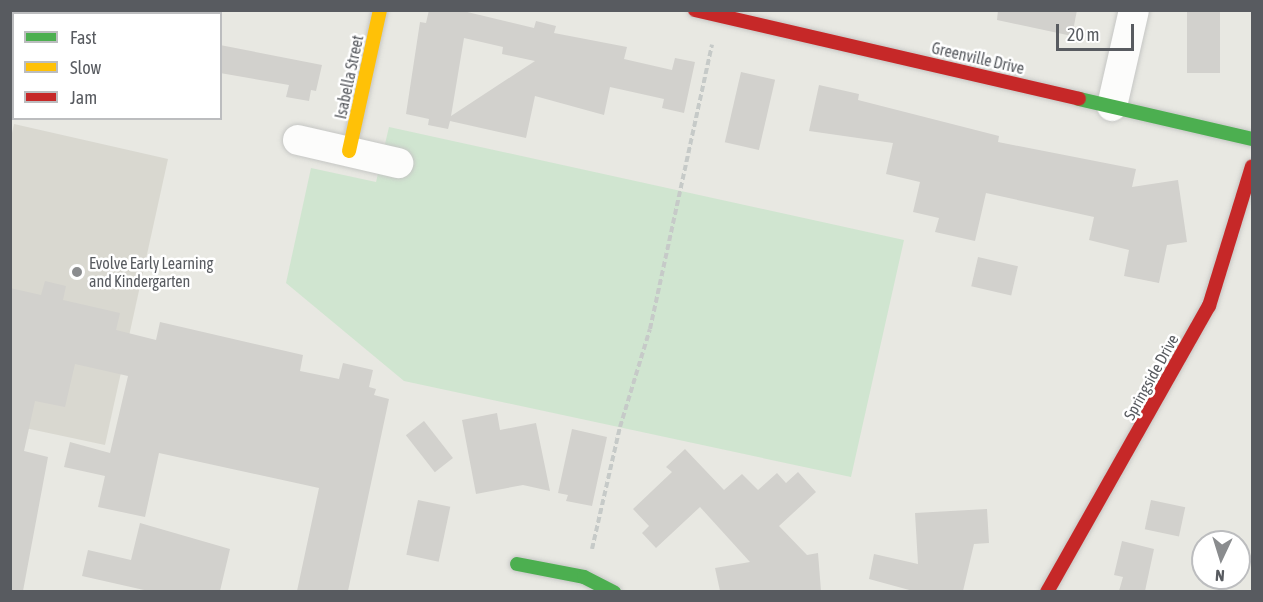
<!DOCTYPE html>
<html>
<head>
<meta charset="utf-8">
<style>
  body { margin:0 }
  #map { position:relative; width:1263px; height:602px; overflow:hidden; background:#e8e8e2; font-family:"Asap Condensed",sans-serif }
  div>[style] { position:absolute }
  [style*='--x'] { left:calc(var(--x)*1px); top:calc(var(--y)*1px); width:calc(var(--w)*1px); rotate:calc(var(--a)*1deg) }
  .education>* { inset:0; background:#d9d8d0 }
  .green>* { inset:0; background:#d0e5d0 }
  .building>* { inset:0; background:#d2d1cd; transform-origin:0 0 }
  .path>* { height:4px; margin-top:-2px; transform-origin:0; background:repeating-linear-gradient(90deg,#c6cac8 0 6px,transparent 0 9px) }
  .roads { filter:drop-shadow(0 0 2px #c5c6c4) drop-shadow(0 0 2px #c5c6c4) }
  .street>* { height:30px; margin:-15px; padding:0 15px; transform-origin:15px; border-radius:15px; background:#fcfcfb }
  .fast>* { height:14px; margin:-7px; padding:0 7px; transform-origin:7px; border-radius:7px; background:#4caf50 }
  .slow>* { height:14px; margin:-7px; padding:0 7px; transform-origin:7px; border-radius:7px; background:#ffc107 }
  .jam>* { height:14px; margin:-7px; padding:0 7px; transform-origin:7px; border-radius:7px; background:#c62828 }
  .dots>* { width:16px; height:16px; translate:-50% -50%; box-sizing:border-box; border:3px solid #fff; border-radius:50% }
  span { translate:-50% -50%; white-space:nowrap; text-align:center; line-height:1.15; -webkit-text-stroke:5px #fff; paint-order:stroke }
  .street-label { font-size:16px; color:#585b60 }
  .poi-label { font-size:16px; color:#585b60 }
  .left { translate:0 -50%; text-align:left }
  .frame { position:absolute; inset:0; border:12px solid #585b60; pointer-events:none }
  .legend { position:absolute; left:12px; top:12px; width:210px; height:108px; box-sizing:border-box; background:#fff; border:2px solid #bcbdbf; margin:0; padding:8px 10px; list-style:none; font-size:18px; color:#585b60 }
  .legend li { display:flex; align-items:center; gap:12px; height:30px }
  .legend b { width:30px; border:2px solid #bcbdbf }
  .north { position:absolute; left:1191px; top:530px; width:60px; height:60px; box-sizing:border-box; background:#fff; border:2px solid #bcbdbf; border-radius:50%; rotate:184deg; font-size:16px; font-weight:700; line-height:24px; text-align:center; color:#585b60 }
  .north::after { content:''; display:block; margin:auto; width:21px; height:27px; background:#8a8c8e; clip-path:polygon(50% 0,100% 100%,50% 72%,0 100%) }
  .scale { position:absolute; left:1056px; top:24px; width:78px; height:27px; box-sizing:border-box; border:3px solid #585b60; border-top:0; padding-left:8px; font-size:18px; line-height:21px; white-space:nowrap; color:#585b60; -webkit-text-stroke:4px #fff; paint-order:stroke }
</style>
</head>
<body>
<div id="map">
  <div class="education">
    <div style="clip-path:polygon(14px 124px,168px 159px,105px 445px,11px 425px,10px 142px)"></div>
  </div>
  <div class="green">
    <div style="clip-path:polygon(389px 127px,904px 240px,851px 477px,404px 381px,286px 283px,311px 168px,376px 182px)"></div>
  </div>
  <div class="building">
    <div style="clip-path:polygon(evenodd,429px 10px,459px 10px,534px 28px,536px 21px,556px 26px,554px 33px,627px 47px,624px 59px,672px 70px,675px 58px,695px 62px,684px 113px,662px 108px,664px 99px,610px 87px,604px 115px,535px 96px,526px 138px,450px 121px,448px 129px,428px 125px,429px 119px,406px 114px,420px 22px,426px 23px,429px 10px,464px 38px,503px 47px,502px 54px,535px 61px,451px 116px,464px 38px)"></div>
    <div style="clip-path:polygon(998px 10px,1077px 10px,1072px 36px,997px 20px)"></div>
    <div style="left:1187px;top:10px;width:33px;height:63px"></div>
    <div style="clip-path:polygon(220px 45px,322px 65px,316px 91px,311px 90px,309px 101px,286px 97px,289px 85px,220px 73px)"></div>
    <div style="left:741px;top:72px;width:35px;height:72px;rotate:13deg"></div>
    <div style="clip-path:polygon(819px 85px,859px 94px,858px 100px,999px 136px,998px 142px,1136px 169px,1132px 187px,1178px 180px,1187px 242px,1167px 245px,1159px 283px,1124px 276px,1129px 250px,1089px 240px,1094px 217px,986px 193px,975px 241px,935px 232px,939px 218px,913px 212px,920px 182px,886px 174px,893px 143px,809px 131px)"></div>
    <div style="left:978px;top:257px;width:41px;height:30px;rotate:13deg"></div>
    <div style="clip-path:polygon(45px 281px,66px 286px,63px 300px,120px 313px,116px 330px,156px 340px,160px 322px,303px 355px,300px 371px,339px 379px,343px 363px,373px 370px,369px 387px,376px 389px,374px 395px,389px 399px,348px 591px,297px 591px,319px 488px,159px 453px,145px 517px,98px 507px,105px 476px,64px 467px,70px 442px,110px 453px,128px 376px,75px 364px,65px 407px,35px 401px,24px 451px,48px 457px,23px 591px,10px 591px,10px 288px,41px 295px)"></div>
    <div style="clip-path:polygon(497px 413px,500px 430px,536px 423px,550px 491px,523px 485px,476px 494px,462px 420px)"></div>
    <div style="left:424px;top:421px;width:47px;height:23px;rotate:52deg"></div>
    <div style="clip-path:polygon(572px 429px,607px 437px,592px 506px,566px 501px,568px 495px,558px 493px)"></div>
    <div style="clip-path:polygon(685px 449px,724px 490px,742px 474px,758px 490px,777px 473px,786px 483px,798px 472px,816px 492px,779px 526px,807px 555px,818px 553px,821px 591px,720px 591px,715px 568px,750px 562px,700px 507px,656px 548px,642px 533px,649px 526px,633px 509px,672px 472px,666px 467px)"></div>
    <div style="left:418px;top:500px;width:33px;height:56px;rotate:12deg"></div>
    <div style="left:1151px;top:500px;width:35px;height:30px;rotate:12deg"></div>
    <div style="clip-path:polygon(987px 509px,989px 543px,974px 544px,963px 591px,913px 591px,869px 579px,874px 554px,918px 564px,915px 513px)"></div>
    <div style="clip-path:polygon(140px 523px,230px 549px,220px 591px,144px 590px,82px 576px,88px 550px,131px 560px)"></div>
    <div style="clip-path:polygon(1122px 541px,1154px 549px,1145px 591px,1119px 591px,1123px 577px,1114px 575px)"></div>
  </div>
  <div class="path">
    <div style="--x:592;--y:549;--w:125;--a:-77.1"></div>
    <div style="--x:620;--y:427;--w:102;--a:-73"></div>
    <div style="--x:650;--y:329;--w:291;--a:-77.7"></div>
  </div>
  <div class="roads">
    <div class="street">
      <div style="--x:1112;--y:106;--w:98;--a:-77.1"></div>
      <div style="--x:298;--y:140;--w:103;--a:13"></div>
    </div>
    <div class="fast">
      <div style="--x:1079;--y:99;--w:178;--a:13"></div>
      <div style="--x:517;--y:564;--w:68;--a:11"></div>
      <div style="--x:584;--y:577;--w:34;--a:27"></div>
    </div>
    <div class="slow">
      <div style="--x:349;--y:151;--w:144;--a:-77.6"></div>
    </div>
    <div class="jam">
      <div style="--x:695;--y:10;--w:394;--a:13"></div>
      <div style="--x:1047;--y:592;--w:329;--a:-60.5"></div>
      <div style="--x:1209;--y:306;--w:146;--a:-72.9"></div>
    </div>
  </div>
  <div class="dots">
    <div style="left:77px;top:272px;background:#8a8c8e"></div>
  </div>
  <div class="street-label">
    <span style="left:978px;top:58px;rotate:13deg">Greenville Drive</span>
    <span style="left:349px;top:77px;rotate:-78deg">Isabella Street</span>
    <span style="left:1151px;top:377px;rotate:-61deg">Springside Drive</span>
  </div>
  <div class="poi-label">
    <span class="left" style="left:89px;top:272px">Evolve Early Learning<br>and Kindergarten</span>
  </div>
  <div class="frame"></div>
  <ul class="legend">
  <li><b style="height:8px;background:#4caf50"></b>Fast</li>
  <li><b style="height:8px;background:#ffc107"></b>Slow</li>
  <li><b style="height:8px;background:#c62828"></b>Jam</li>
  </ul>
  <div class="north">N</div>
  <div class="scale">20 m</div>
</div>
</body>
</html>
